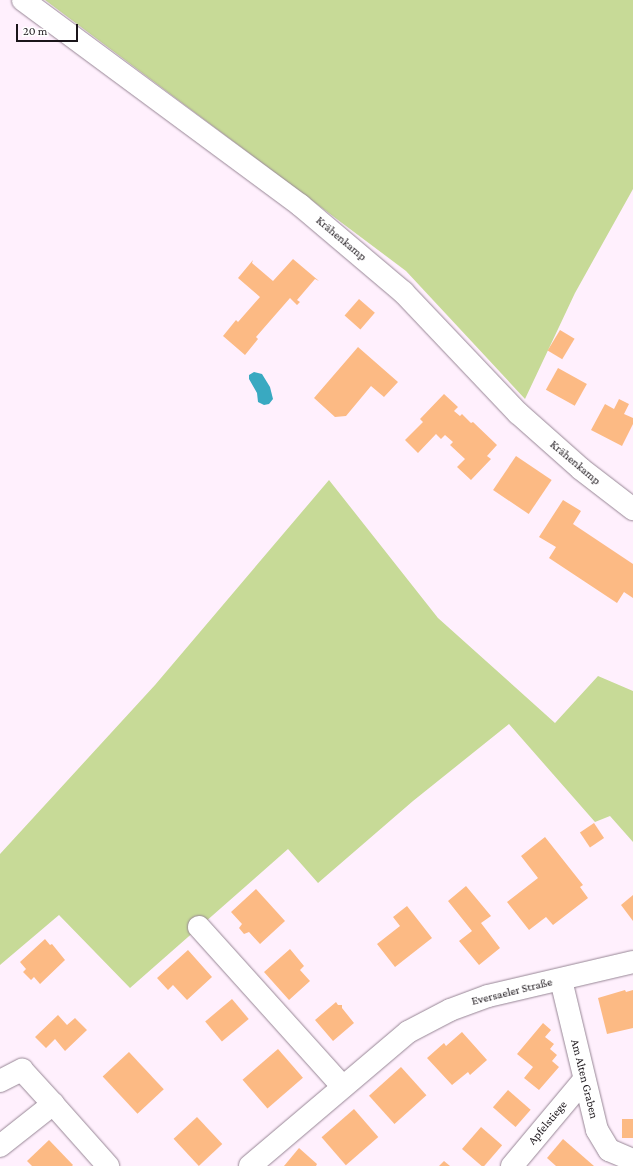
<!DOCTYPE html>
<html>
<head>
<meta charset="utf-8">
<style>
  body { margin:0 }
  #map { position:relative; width:633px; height:1166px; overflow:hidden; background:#fff0fd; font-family:"Crimson Pro",serif }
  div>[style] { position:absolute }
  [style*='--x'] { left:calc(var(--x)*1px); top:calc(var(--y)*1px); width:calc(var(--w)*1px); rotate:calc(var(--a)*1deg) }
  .green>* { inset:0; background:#c7da97 }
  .water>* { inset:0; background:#39a9c1 }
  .building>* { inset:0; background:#fcba84; transform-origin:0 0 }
  .roads { filter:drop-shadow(0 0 1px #978695) drop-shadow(0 0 1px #978695) }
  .minor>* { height:22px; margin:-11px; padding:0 11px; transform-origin:11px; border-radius:11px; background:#fff }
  span { translate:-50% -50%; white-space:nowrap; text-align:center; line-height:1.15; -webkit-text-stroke:4px #fff; paint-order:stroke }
  .street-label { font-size:12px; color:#1b151a }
  .scale { position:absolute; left:16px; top:24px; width:62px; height:18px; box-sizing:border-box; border:2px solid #1b151a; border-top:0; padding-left:5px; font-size:12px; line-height:14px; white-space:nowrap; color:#1b151a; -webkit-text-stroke:3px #fff; paint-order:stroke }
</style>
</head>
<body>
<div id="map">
  <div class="green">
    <div style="clip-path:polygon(45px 0,633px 0,633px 189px,575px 293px,525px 399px,406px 271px)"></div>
    <div style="clip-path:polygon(329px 480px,438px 618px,555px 723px,598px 676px,633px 691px,633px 842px,610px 816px,595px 822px,509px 724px,413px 801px,318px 883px,288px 849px,130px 988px,59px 915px,0 965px,0 854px,155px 685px)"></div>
  </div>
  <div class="water">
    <div style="clip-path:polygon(254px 372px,262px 374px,270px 387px,273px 399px,269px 404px,264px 405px,258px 402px,257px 393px,249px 379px,249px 375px)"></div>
  </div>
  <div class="building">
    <div style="clip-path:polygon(293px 259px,319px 281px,315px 279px,297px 300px,300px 302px,297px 305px,290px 298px,256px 337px,258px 339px,245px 355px,223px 336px,236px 320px,238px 322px,260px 297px,238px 278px,253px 260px,252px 263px,273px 281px)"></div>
    <div style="left:359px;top:299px;width:21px;height:22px;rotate:41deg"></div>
    <div style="left:560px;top:330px;width:17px;height:24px;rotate:31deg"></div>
    <div style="clip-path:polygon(358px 347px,398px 382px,384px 397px,371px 386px,346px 416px,335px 417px,314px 398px)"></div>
    <div style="left:558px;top:368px;width:33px;height:25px;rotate:29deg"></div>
    <div style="clip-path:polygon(444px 394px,458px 407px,454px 411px,460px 416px,462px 414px,471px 423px,473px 422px,497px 445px,487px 456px,491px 459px,471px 480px,457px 467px,465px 459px,450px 445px,453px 442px,445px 435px,441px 439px,436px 434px,418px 453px,405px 440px,423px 422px,420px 419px)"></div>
    <div style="clip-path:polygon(619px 399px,629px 404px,624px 414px,633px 418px,633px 424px,622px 446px,591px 430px,605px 404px,614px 409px)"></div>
    <div style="left:516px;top:456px;width:43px;height:41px;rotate:34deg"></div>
    <div style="clip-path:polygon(563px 500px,581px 511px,573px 524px,633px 564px,633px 598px,624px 592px,617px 603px,549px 558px,556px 547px,539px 537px)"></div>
    <div style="left:594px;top:823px;width:18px;height:17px;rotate:56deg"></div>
    <div style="clip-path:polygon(545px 837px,583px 885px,580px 887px,588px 898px,553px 925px,546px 917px,529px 930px,507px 902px,538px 878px,521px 856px)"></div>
    <div style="clip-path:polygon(466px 886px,491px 916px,481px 923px,500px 948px,479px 965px,459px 941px,472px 931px,448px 901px)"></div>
    <div style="clip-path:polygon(256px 889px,285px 921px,260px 944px,249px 932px,244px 934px,239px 928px,242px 924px,231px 912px)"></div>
    <div style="clip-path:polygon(633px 895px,633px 921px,621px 905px)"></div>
    <div style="clip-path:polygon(407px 906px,432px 938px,395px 967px,377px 944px,400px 926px,393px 917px)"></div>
    <div style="clip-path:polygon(45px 939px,50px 945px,52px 944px,65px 960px,40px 984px,34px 977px,31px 980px,23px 972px,26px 969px,20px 962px)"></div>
    <div style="clip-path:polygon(290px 949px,304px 966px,300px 970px,310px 981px,289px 1000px,264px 972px)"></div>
    <div style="clip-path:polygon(188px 950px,212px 977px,187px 1000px,173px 985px,168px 990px,157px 978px)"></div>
    <div style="clip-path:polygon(625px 990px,626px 992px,633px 990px,633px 1028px,607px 1034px,598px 998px)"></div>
    <div style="left:232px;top:999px;width:26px;height:35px;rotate:50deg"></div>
    <div style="clip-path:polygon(336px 1002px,338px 1005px,342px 1005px,342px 1008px,354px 1023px,333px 1041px,315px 1020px)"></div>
    <div style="clip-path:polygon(58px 1015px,67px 1025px,75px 1018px,87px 1030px,65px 1051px,55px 1039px,46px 1048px,35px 1037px)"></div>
    <div style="clip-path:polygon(543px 1023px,551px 1030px,545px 1037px,554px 1044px,550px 1049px,557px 1055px,552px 1061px,559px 1067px,539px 1090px,524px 1078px,533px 1067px,517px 1054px)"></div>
    <div style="clip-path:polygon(462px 1032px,487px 1060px,470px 1075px,468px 1072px,452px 1085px,427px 1058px,444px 1043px,446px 1046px)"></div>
    <div style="left:278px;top:1049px;width:38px;height:47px;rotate:49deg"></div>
    <div style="left:129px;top:1052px;width:51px;height:36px;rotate:47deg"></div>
    <div style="left:401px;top:1067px;width:38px;height:43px;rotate:48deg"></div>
    <div style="left:508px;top:1090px;width:30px;height:23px;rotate:41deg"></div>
    <div style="left:354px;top:1109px;width:37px;height:43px;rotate:49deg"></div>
    <div style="left:197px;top:1117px;width:37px;height:32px;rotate:47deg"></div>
    <div style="left:633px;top:1119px;width:19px;height:11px;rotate:90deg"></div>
    <div style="left:481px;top:1127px;width:28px;height:29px;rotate:41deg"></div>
    <div style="clip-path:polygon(563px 1139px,594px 1166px,556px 1166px,547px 1158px)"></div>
    <div style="clip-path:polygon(49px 1140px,73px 1165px,72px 1166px,32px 1166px,27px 1161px)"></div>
    <div style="clip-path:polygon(299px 1148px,317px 1164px,316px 1166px,284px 1166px)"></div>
    <div style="clip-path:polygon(444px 1161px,450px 1166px,439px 1166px)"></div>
  </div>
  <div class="roads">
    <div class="minor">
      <div style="--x:23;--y:0;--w:345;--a:36.5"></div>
      <div style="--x:300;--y:205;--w:135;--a:40.2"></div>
      <div style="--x:403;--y:292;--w:167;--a:46.5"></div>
      <div style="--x:518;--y:413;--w:84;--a:41.6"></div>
      <div style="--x:581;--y:469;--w:66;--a:37.6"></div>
      <div style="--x:199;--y:927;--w:215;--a:48"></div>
      <div style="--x:561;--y:980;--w:154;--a:76.5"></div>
      <div style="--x:597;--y:1130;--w:23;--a:59"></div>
      <div style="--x:609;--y:1150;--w:26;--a:23"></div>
      <div style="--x:0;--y:1081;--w:25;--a:-27"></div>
      <div style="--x:22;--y:1070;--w:46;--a:47.6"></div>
      <div style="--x:0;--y:1146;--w:68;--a:-38.4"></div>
      <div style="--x:53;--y:1104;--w:83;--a:48.4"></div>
      <div style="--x:250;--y:1166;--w:207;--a:-40.3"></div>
      <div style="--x:408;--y:1032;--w:47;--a:-27.6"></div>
      <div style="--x:450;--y:1010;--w:40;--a:-20.2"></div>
      <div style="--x:488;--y:996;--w:149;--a:-13.2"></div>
      <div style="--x:512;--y:1166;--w:112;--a:-50.1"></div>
    </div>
  </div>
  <div class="street-label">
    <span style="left:341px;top:239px;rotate:40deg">Krähenkamp</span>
    <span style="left:575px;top:463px;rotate:40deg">Krähenkamp</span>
    <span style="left:512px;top:992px;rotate:-14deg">Eversaeler Straße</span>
    <span style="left:584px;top:1079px;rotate:76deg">Am Alten Graben</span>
    <span style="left:548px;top:1123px;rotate:-50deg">Apfelstiege</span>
  </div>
  <div class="scale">20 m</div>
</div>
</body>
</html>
